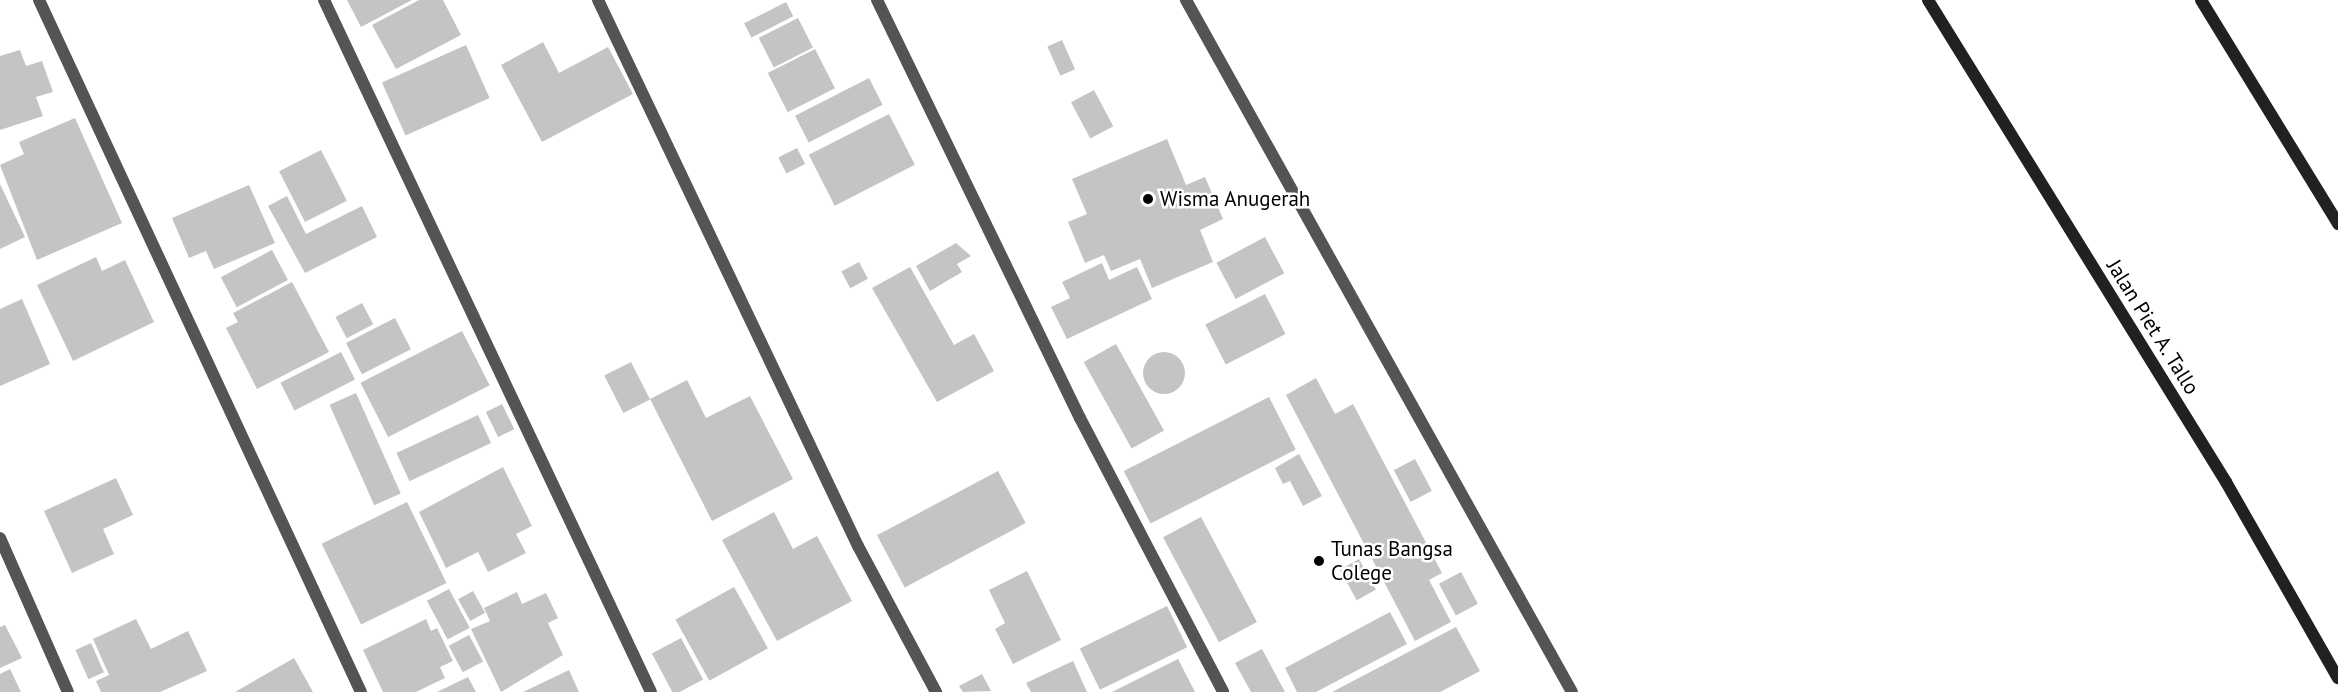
<!DOCTYPE html>
<html>
<head>
<meta charset="utf-8">
<style>
  body { margin:0 }
  #map { position:relative; width:2338px; height:692px; overflow:hidden; background:#fff; font-family:"PT Sans",sans-serif }
  div>[style] { position:absolute }
  [style*='--x'] { left:calc(var(--x)*1px); top:calc(var(--y)*1px); width:calc(var(--w)*1px); rotate:calc(var(--a)*1deg) }
  .building>* { inset:0; background:#c4c4c4; transform-origin:0 0 }
  .round { border-radius:50% }
  .minor>* { height:12px; margin:-6px; padding:0 6px; transform-origin:6px; border-radius:6px; background:#545454 }
  .secondary>* { height:12px; margin:-6px; padding:0 6px; transform-origin:6px; border-radius:6px; background:#212121 }
  .dots>* { width:16px; height:16px; translate:-50% -50%; box-sizing:border-box; border:3px solid #fff; border-radius:50% }
  span { translate:-50% -50%; white-space:nowrap; text-align:center; line-height:1.15; -webkit-text-stroke:5px #fff; paint-order:stroke }
  .poi-label { font-size:21px; color:#000 }
  .left { translate:0 -50%; text-align:left }
  .street-label { font-size:21px; color:#000 }
</style>
</head>
<body>
<div id="map">
  <div class="building">
    <div style="clip-path:polygon(347px 0,412px 0,361px 27px)"></div>
    <div style="clip-path:polygon(419px 0,443px 0,461px 35px,396px 69px,372px 25px)"></div>
    <div style="left:786px;top:2px;width:16px;height:47px;rotate:63deg"></div>
    <div style="left:798px;top:18px;width:33px;height:44px;rotate:63deg"></div>
    <div style="left:1062px;top:40px;width:32px;height:16px;rotate:66deg"></div>
    <div style="clip-path:polygon(543px 42px,559px 73px,608px 47px,633px 94px,542px 142px,501px 65px)"></div>
    <div style="left:466px;top:45px;width:58px;height:92px;rotate:66deg"></div>
    <div style="left:815px;top:49px;width:44px;height:53px;rotate:63deg"></div>
    <div style="clip-path:polygon(20px 50px,26px 66px,42px 61px,53px 92px,36px 97px,43px 116px,0 130px,0 56px)"></div>
    <div style="left:869px;top:78px;width:30px;height:83px;rotate:63deg"></div>
    <div style="left:1094px;top:90px;width:41px;height:26px;rotate:62deg"></div>
    <div style="left:889px;top:114px;width:57px;height:90px;rotate:63deg"></div>
    <div style="clip-path:polygon(75px 118px,122px 223px,37px 260px,0 165px,24px 154px,19px 142px)"></div>
    <div style="clip-path:polygon(1167px 139px,1186px 185px,1205px 177px,1223px 219px,1200px 230px,1213px 262px,1152px 288px,1140px 259px,1111px 271px,1104px 255px,1085px 263px,1068px 222px,1087px 214px,1072px 179px)"></div>
    <div style="left:797px;top:148px;width:18px;height:21px;rotate:63deg"></div>
    <div style="left:321px;top:150px;width:57px;height:47px;rotate:63deg"></div>
    <div style="clip-path:polygon(0 184px,25px 237px,0 249px)"></div>
    <div style="clip-path:polygon(249px 185px,275px 243px,214px 269px,206px 251px,189px 258px,172px 218px)"></div>
    <div style="clip-path:polygon(287px 196px,306px 234px,362px 206px,377px 237px,305px 273px,268px 206px)"></div>
    <div style="left:1265px;top:237px;width:41px;height:55px;rotate:62deg"></div>
    <div style="clip-path:polygon(956px 243px,971px 256px,957px 264px,962px 272px,930px 291px,916px 266px)"></div>
    <div style="left:272px;top:250px;width:34px;height:58px;rotate:62deg"></div>
    <div style="clip-path:polygon(96px 257px,102px 271px,125px 260px,154px 322px,73px 361px,37px 285px)"></div>
    <div style="left:859px;top:262px;width:19px;height:20px;rotate:62deg"></div>
    <div style="clip-path:polygon(1102px 263px,1109px 280px,1137px 267px,1152px 299px,1067px 339px,1051px 307px,1070px 298px,1062px 282px)"></div>
    <div style="clip-path:polygon(910px 267px,954px 345px,974px 334px,994px 371px,937px 402px,872px 288px)"></div>
    <div style="clip-path:polygon(292px 282px,329px 352px,257px 389px,226px 328px,238px 322px,233px 313px)"></div>
    <div style="left:1265px;top:294px;width:45px;height:67px;rotate:63deg"></div>
    <div style="clip-path:polygon(22px 299px,50px 364px,0 386px,0 309px)"></div>
    <div style="left:362px;top:303px;width:24px;height:30px;rotate:62deg"></div>
    <div style="left:395px;top:318px;width:35px;height:55px;rotate:63deg"></div>
    <div style="left:462px;top:331px;width:61px;height:114px;rotate:63deg"></div>
    <div style="left:1116px;top:344px;width:99px;height:37px;rotate:61deg"></div>
    <div class="round" style="left:1143px;top:352px;width:42px;height:42px"></div>
    <div style="left:341px;top:352px;width:31px;height:68px;rotate:63deg"></div>
    <div style="left:631px;top:362px;width:42px;height:30px;rotate:63deg"></div>
    <div style="clip-path:polygon(1316px 378px,1335px 414px,1353px 404px,1442px 573px,1429px 580px,1451px 622px,1415px 641px,1286px 395px)"></div>
    <div style="clip-path:polygon(687px 380px,706px 418px,750px 396px,793px 479px,712px 521px,650px 399px)"></div>
    <div style="left:356px;top:393px;width:110px;height:29px;rotate:66deg"></div>
    <div style="left:1269px;top:397px;width:59px;height:163px;rotate:63deg"></div>
    <div style="left:502px;top:404px;width:28px;height:18px;rotate:64deg"></div>
    <div style="left:478px;top:415px;width:31px;height:90px;rotate:65deg"></div>
    <div style="clip-path:polygon(1299px 454px,1322px 496px,1303px 506px,1290px 481px,1283px 484px,1275px 468px)"></div>
    <div style="left:1415px;top:459px;width:36px;height:24px;rotate:62deg"></div>
    <div style="clip-path:polygon(503px 467px,532px 526px,516px 534px,526px 553px,488px 572px,478px 552px,446px 568px,419px 512px)"></div>
    <div style="left:998px;top:471px;width:59px;height:137px;rotate:62deg"></div>
    <div style="clip-path:polygon(116px 478px,133px 515px,103px 529px,114px 554px,72px 573px,44px 511px)"></div>
    <div style="left:407px;top:502px;width:90px;height:95px;rotate:64deg"></div>
    <div style="clip-path:polygon(774px 512px,793px 549px,817px 536px,852px 601px,777px 641px,722px 540px)"></div>
    <div style="left:1201px;top:517px;width:119px;height:43px;rotate:62deg"></div>
    <div style="left:1359px;top:559px;width:35px;height:22px;rotate:61deg"></div>
    <div style="clip-path:polygon(1027px 571px,1061px 640px,1013px 664px,995px 629px,1005px 623px,989px 590px)"></div>
    <div style="left:1461px;top:572px;width:36px;height:25px;rotate:62deg"></div>
    <div style="left:734px;top:587px;width:70px;height:67px;rotate:61deg"></div>
    <div style="left:449px;top:589px;width:44px;height:25px;rotate:62deg"></div>
    <div style="left:473px;top:591px;width:25px;height:17px;rotate:61deg"></div>
    <div style="clip-path:polygon(517px 592px,522px 604px,546px 593px,558px 618px,548px 623px,563px 655px,501px 692px,471px 629px,490px 621px,484px 608px)"></div>
    <div style="left:1167px;top:606px;width:46px;height:97px;rotate:64deg"></div>
    <div style="clip-path:polygon(1390px 612px,1407px 644px,1316px 692px,1297px 692px,1285px 668px)"></div>
    <div style="clip-path:polygon(136px 619px,151px 649px,188px 631px,207px 671px,160px 692px,101px 692px,96px 681px,109px 675px,93px 639px)"></div>
    <div style="clip-path:polygon(426px 619px,431px 631px,437px 628px,453px 661px,440px 667px,445px 678px,416px 692px,383px 692px,363px 650px)"></div>
    <div style="clip-path:polygon(5px 625px,22px 658px,0 668px,0 627px)"></div>
    <div style="clip-path:polygon(1456px 627px,1480px 671px,1440px 692px,1332px 692px)"></div>
    <div style="left:469px;top:635px;width:30px;height:23px;rotate:62deg"></div>
    <div style="left:681px;top:638px;width:47px;height:33px;rotate:62deg"></div>
    <div style="left:91px;top:643px;width:32px;height:17px;rotate:66deg"></div>
    <div style="clip-path:polygon(1262px 649px,1285px 692px,1251px 692px,1235px 663px)"></div>
    <div style="clip-path:polygon(294px 658px,313px 692px,235px 692px)"></div>
    <div style="clip-path:polygon(1178px 659px,1195px 692px,1112px 692px)"></div>
    <div style="clip-path:polygon(1073px 661px,1087px 692px,1031px 692px,1026px 683px)"></div>
    <div style="clip-path:polygon(10px 669px,21px 692px,0 692px,0 674px)"></div>
    <div style="clip-path:polygon(569px 670px,579px 692px,523px 692px)"></div>
    <div style="clip-path:polygon(982px 674px,991px 691px,963px 692px,959px 686px)"></div>
    <div style="clip-path:polygon(468px 677px,476px 692px,437px 692px)"></div>
  </div>
  <div class="minor">
    <div style="--x:39;--y:0;--w:763;--a:65.05"></div>
    <div style="--x:324;--y:0;--w:765;--a:64.71"></div>
    <div style="--x:598;--y:0;--w:605;--a:64.54"></div>
    <div style="--x:858;--y:546;--w:166;--a:61.9"></div>
    <div style="--x:877;--y:0;--w:465;--a:64.1"></div>
    <div style="--x:1080;--y:418;--w:309;--a:62.4"></div>
    <div style="--x:1186;--y:0;--w:792;--a:60.85"></div>
    <div style="--x:0;--y:538;--w:168;--a:66.2"></div>
  </div>
  <div class="secondary">
    <div style="--x:1928;--y:0;--w:567;--a:58.27"></div>
    <div style="--x:2226;--y:482;--w:226;--a:60.3"></div>
    <div style="--x:2201;--y:0;--w:263;--a:58.5"></div>
  </div>
  <div class="dots">
    <div style="left:1148px;top:199px;background:#000"></div>
    <div style="left:1319px;top:561px;background:#000"></div>
  </div>
  <div class="poi-label">
    <span class="left" style="left:1160px;top:199px">Wisma Anugerah</span>
    <span class="left" style="left:1331px;top:561px">Tunas Bangsa<br>Colege</span>
  </div>
  <div class="street-label">
    <span style="left:2153px;top:327px;rotate:58deg">Jalan Piet A. Tallo</span>
  </div>
</div>
</body>
</html>
